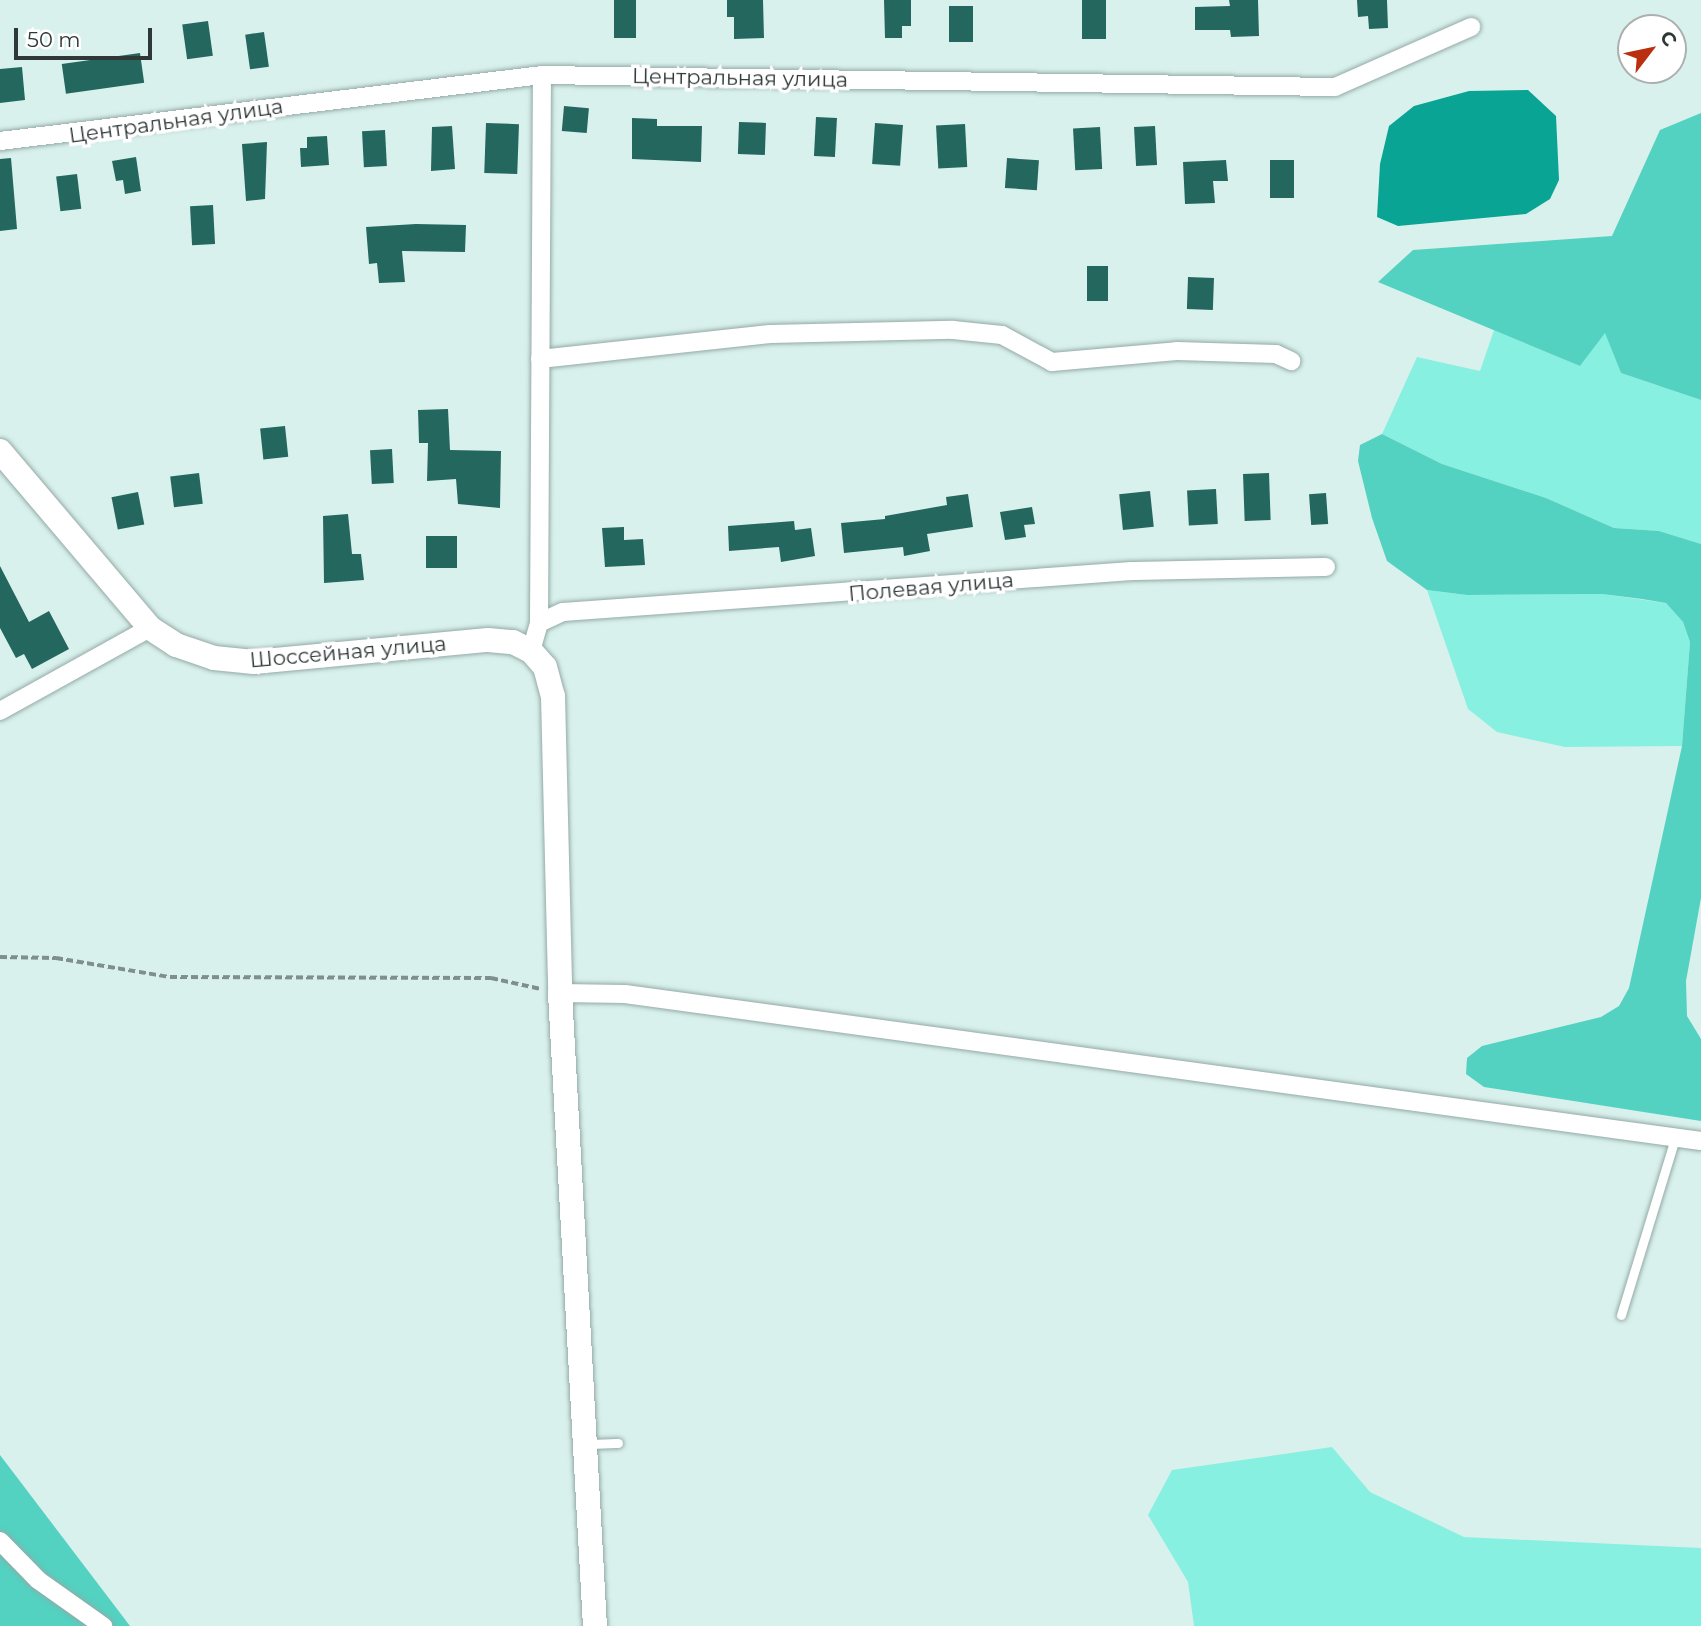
<!DOCTYPE html>
<html>
<head>
<meta charset="utf-8">
<style>
  body { margin:0 }
  #map { position:relative; width:1701px; height:1626px; overflow:hidden; background:#d9f1ed; font-family:Montserrat,sans-serif }
  div>[style] { position:absolute }
  [style*='--x'] { left:calc(var(--x)*1px); top:calc(var(--y)*1px); width:calc(var(--w)*1px); rotate:calc(var(--a)*1deg) }
  .green>* { inset:0; background:#88f0e1 }
  .forest>* { inset:0; background:#53d1c1 }
  .water>* { inset:0; background:#0aa495 }
  .building>* { inset:0; background:#24675e; transform-origin:0 0 }
  .path>* { height:3.5px; margin-top:-1.75px; transform-origin:0; background:repeating-linear-gradient(90deg,#7f8f8c 0 7px,transparent 0 10.5px) }
  .roads { filter:drop-shadow(0 0 2px #94aaa6) drop-shadow(0 0 2px #94aaa6) }
  .service>* { height:9px; margin:-4.5px; padding:0 4.5px; transform-origin:4.5px; border-radius:4.5px; background:#fff }
  .minor>* { height:18px; margin:-9px; padding:0 9px; transform-origin:9px; border-radius:9px; background:#fff }
  .secondary>* { height:24px; margin:-12px; padding:0 12px; transform-origin:12px; border-radius:12px; background:#fff }
  span { translate:-50% -50%; white-space:nowrap; text-align:center; line-height:1.15; -webkit-text-stroke:7px #fff; paint-order:stroke }
  .street-label { font-size:21px; color:#2f3837 }
  .north { position:absolute; left:1617px; top:14px; width:70px; height:70px; box-sizing:border-box; background:#fff; border:2px solid #acafaf; border-radius:50%; rotate:58deg; font-size:19px; font-weight:700; line-height:28px; text-align:center; color:#2f3837 }
  .north::after { content:''; display:block; margin:auto; width:24px; height:32px; background:#ba2f10; clip-path:polygon(50% 0,100% 100%,50% 72%,0 100%) }
  .scale { position:absolute; left:14px; top:28px; width:138px; height:32px; box-sizing:border-box; border:4px solid #2f3837; border-top:0; padding-left:9px; font-size:21px; line-height:24px; white-space:nowrap; color:#2f3837; -webkit-text-stroke:5px #fff; paint-order:stroke }
</style>
</head>
<body>
<div id="map">
  <div class="green">
    <div style="clip-path:polygon(1494px 330px,1580px 366px,1605px 332px,1621px 373px,1701px 400px,1701px 544px,1659px 531px,1614px 528px,1546px 498px,1442px 464px,1382px 434px,1417px 357px,1480px 371px)"></div>
    <div style="clip-path:polygon(1427px 590px,1467px 595px,1602px 594px,1666px 603px,1683px 622px,1690px 642px,1682px 746px,1565px 747px,1497px 732px,1468px 709px)"></div>
    <div style="clip-path:polygon(1332px 1447px,1370px 1492px,1464px 1537px,1701px 1548px,1701px 1626px,1194px 1626px,1188px 1582px,1148px 1515px,1172px 1470px)"></div>
  </div>
  <div class="forest">
    <div style="clip-path:polygon(1701px 113px,1701px 400px,1621px 373px,1605px 333px,1580px 366px,1378px 282px,1413px 250px,1612px 236px,1660px 130px)"></div>
    <div style="clip-path:polygon(1382px 434px,1442px 464px,1546px 498px,1614px 528px,1659px 531px,1701px 544px,1701px 898px,1686px 981px,1687px 1016px,1701px 1039px,1701px 1121px,1484px 1087px,1466px 1074px,1467px 1058px,1482px 1046px,1601px 1017px,1619px 1006px,1629px 988px,1682px 746px,1690px 642px,1683px 622px,1666px 603px,1642px 599px,1602px 594px,1467px 595px,1427px 590px,1387px 561px,1372px 518px,1358px 461px,1360px 445px)"></div>
    <div style="clip-path:polygon(0 1455px,130px 1626px,0 1626px)"></div>
  </div>
  <div class="water">
    <div style="clip-path:polygon(1528px 90px,1556px 116px,1559px 180px,1550px 199px,1526px 214px,1398px 226px,1377px 217px,1380px 164px,1389px 126px,1414px 106px,1469px 91px)"></div>
  </div>
  <div class="building">
    <div style="left:614px;top:0;width:22px;height:38px"></div>
    <div style="clip-path:polygon(727px 0,763px 0,764px 38px,734px 39px,734px 17px,727px 17px)"></div>
    <div style="clip-path:polygon(884px 0,911px 0,911px 26px,902px 26px,902px 38px,885px 38px)"></div>
    <div style="left:1082px;top:0;width:24px;height:39px"></div>
    <div style="clip-path:polygon(1229px 0,1258px 0,1259px 36px,1231px 37px,1230px 30px,1195px 30px,1195px 7px,1230px 6px)"></div>
    <div style="clip-path:polygon(1357px 0,1387px 0,1388px 28px,1369px 29px,1368px 16px,1358px 17px)"></div>
    <div style="left:949px;top:6px;width:24px;height:36px"></div>
    <div style="left:208px;top:21px;width:35px;height:26px;rotate:82deg"></div>
    <div style="left:264px;top:32px;width:35px;height:19px;rotate:82deg"></div>
    <div style="left:140px;top:53px;width:30px;height:79px;rotate:82deg"></div>
    <div style="clip-path:polygon(22px 67px,25px 100px,0 103px,0 69px)"></div>
    <div style="left:564px;top:106px;width:25px;height:25px;rotate:5deg"></div>
    <div style="left:816px;top:117px;width:21px;height:39px;rotate:3deg"></div>
    <div style="clip-path:polygon(632px 118px,657px 119px,657px 126px,702px 126px,701px 162px,632px 159px)"></div>
    <div style="left:739px;top:122px;width:27px;height:32px;rotate:2deg"></div>
    <div style="left:486px;top:123px;width:33px;height:50px;rotate:2deg"></div>
    <div style="left:875px;top:123px;width:28px;height:41px;rotate:4deg"></div>
    <div style="left:965px;top:124px;width:43px;height:29px;rotate:87deg"></div>
    <div style="clip-path:polygon(452px 126px,455px 169px,431px 171px,432px 127px)"></div>
    <div style="left:1155px;top:126px;width:39px;height:21px;rotate:87deg"></div>
    <div style="left:1100px;top:127px;width:42px;height:27px;rotate:87deg"></div>
    <div style="left:385px;top:130px;width:36px;height:23px;rotate:87deg"></div>
    <div style="clip-path:polygon(327px 136px,329px 165px,301px 167px,300px 148px,307px 148px,307px 137px)"></div>
    <div style="clip-path:polygon(267px 142px,265px 199px,246px 201px,242px 144px)"></div>
    <div style="clip-path:polygon(136px 157px,141px 191px,125px 194px,123px 180px,116px 181px,112px 161px)"></div>
    <div style="clip-path:polygon(11px 158px,17px 229px,0 231px,0 159px)"></div>
    <div style="left:1007px;top:158px;width:32px;height:30px;rotate:4deg"></div>
    <div style="clip-path:polygon(1226px 160px,1228px 181px,1213px 181px,1215px 203px,1185px 204px,1183px 162px)"></div>
    <div style="left:1270px;top:160px;width:24px;height:38px"></div>
    <div style="left:77px;top:174px;width:35px;height:21px;rotate:83deg"></div>
    <div style="left:213px;top:205px;width:39px;height:23px;rotate:87deg"></div>
    <div style="clip-path:polygon(416px 224px,466px 225px,465px 252px,402px 251px,405px 282px,379px 283px,377px 263px,369px 264px,366px 227px)"></div>
    <div style="left:1087px;top:266px;width:21px;height:35px"></div>
    <div style="left:1188px;top:277px;width:26px;height:32px;rotate:2deg"></div>
    <div style="clip-path:polygon(448px 409px,450px 450px,501px 451px,500px 508px,458px 504px,456px 479px,427px 481px,428px 443px,419px 443px,418px 410px)"></div>
    <div style="left:285px;top:426px;width:31px;height:25px;rotate:84deg"></div>
    <div style="left:392px;top:449px;width:34px;height:22px;rotate:87deg"></div>
    <div style="left:199px;top:473px;width:31px;height:29px;rotate:83deg"></div>
    <div style="left:1269px;top:473px;width:47px;height:26px;rotate:88deg"></div>
    <div style="left:1216px;top:489px;width:35px;height:29px;rotate:87deg"></div>
    <div style="left:1150px;top:491px;width:36px;height:31px;rotate:84deg"></div>
    <div style="left:138px;top:492px;width:33px;height:27px;rotate:79deg"></div>
    <div style="left:1326px;top:493px;width:31px;height:17px;rotate:86deg"></div>
    <div style="clip-path:polygon(968px 494px,973px 527px,927px 534px,930px 551px,904px 556px,903px 547px,844px 553px,841px 523px,885px 519px,885px 516px,947px 505px,946px 497px)"></div>
    <div style="clip-path:polygon(1032px 507px,1035px 524px,1024px 525px,1026px 537px,1005px 540px,1000px 512px)"></div>
    <div style="clip-path:polygon(348px 514px,352px 554px,361px 554px,364px 580px,324px 583px,323px 516px)"></div>
    <div style="clip-path:polygon(794px 521px,795px 530px,811px 528px,815px 556px,781px 562px,779px 547px,729px 551px,728px 526px)"></div>
    <div style="clip-path:polygon(624px 527px,624px 540px,643px 539px,645px 565px,605px 567px,602px 528px)"></div>
    <div style="left:426px;top:536px;width:31px;height:32px"></div>
    <div style="clip-path:polygon(0 566px,29px 622px,49px 611px,69px 649px,32px 669px,24px 654px,16px 658px,0 628px)"></div>
  </div>
  <div class="path">
    <div style="--x:0;--y:957;--w:56;--a:1"></div>
    <div style="--x:56;--y:958;--w:116;--a:9.5"></div>
    <div style="--x:170;--y:977;--w:321;--a:0.2"></div>
    <div style="--x:491;--y:978;--w:51;--a:12.4"></div>
  </div>
  <div class="roads">
    <div class="service">
      <div style="--x:1621;--y:1315;--w:185;--a:-73"></div>
      <div style="--x:588;--y:1444;--w:30;--a:-2"></div>
    </div>
    <div class="minor">
      <div style="--x:0;--y:141;--w:546;--a:-6.94"></div>
      <div style="--x:542;--y:75;--w:793;--a:0.87"></div>
      <div style="--x:1335;--y:87;--w:149;--a:-23.8"></div>
      <div style="--x:540;--y:359;--w:231;--a:-6.2"></div>
      <div style="--x:770;--y:334;--w:183;--a:-1.3"></div>
      <div style="--x:953;--y:330;--w:49;--a:5.8"></div>
      <div style="--x:1002;--y:335;--w:57;--a:28.4"></div>
      <div style="--x:1052;--y:362;--w:125;--a:-5"></div>
      <div style="--x:1177;--y:351;--w:99;--a:1.7"></div>
      <div style="--x:1276;--y:354;--w:17;--a:25"></div>
      <div style="--x:539;--y:623;--w:26;--a:-25"></div>
      <div style="--x:563;--y:612;--w:570;--a:-4.12"></div>
      <div style="--x:1132;--y:571;--w:194;--a:-1.2"></div>
      <div style="--x:531;--y:651;--w:29;--a:-74"></div>
      <div style="--x:539;--y:623;--w:548;--a:-89.69"></div>
      <div style="--x:0;--y:711;--w:171;--a:-29"></div>
      <div style="--x:560;--y:993;--w:65;--a:0.9"></div>
      <div style="--x:625;--y:994;--w:1086;--a:7.78"></div>
      <div style="--x:0;--y:1541;--w:54;--a:45.7"></div>
      <div style="--x:38;--y:1580;--w:80;--a:35.3"></div>
    </div>
    <div class="secondary">
      <div style="--x:0;--y:451;--w:232;--a:49.7"></div>
      <div style="--x:150;--y:628;--w:31;--a:33"></div>
      <div style="--x:176;--y:645;--w:40;--a:18.9"></div>
      <div style="--x:214;--y:658;--w:40;--a:5.7"></div>
      <div style="--x:254;--y:662;--w:235;--a:-5.4"></div>
      <div style="--x:488;--y:640;--w:25;--a:5"></div>
      <div style="--x:513;--y:642;--w:20;--a:27"></div>
      <div style="--x:531;--y:651;--w:21;--a:49"></div>
      <div style="--x:545;--y:667;--w:30;--a:75"></div>
      <div style="--x:553;--y:696;--w:297;--a:88.6"></div>
      <div style="--x:560;--y:993;--w:634;--a:86.84"></div>
    </div>
  </div>
  <div class="street-label">
    <span style="left:740px;top:78px;rotate:1deg">Центральная улица</span>
    <span style="left:176px;top:121px;rotate:-8deg">Центральная улица</span>
    <span style="left:931px;top:587px;rotate:-5deg">Полевая улица</span>
    <span style="left:348px;top:652px;rotate:-5deg">Шоссейная улица</span>
  </div>
  <div class="north">С</div>
  <div class="scale">50 m</div>
</div>
</body>
</html>
